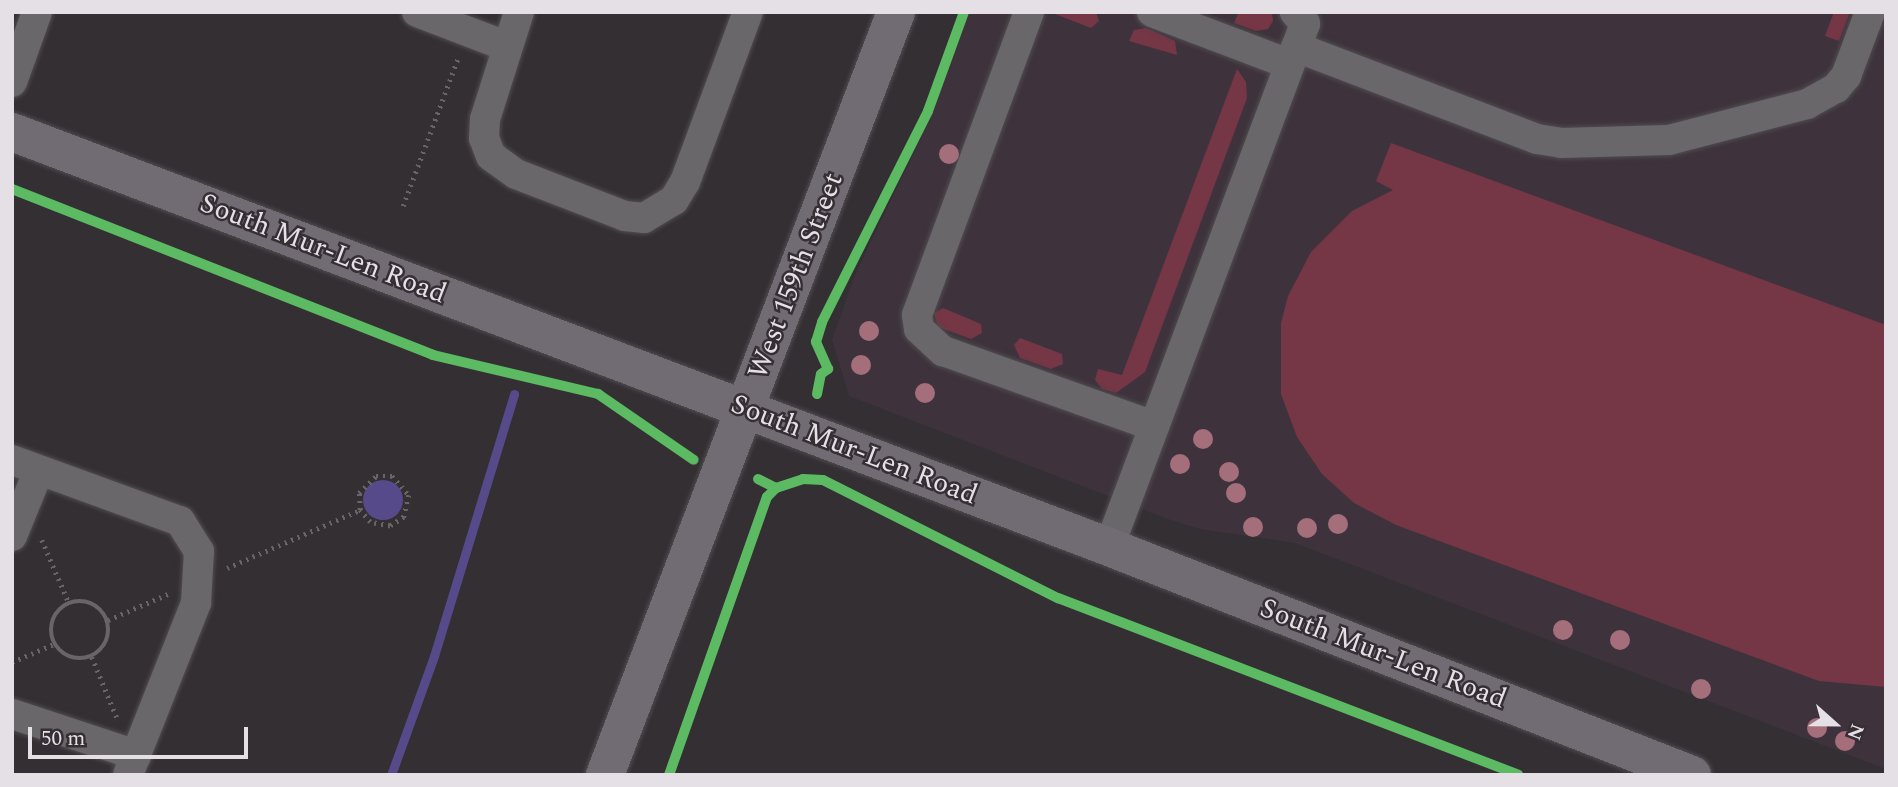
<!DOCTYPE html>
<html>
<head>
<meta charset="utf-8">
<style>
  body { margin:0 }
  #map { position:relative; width:1898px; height:787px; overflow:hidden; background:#342f33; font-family:Spectral,serif }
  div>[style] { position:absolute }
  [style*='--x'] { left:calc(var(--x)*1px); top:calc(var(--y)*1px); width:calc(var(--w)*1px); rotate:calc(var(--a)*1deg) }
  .built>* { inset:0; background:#3e333d }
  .green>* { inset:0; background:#753646 }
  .water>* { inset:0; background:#574a8a }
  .round { border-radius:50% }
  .stream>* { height:9px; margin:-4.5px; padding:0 4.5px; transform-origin:4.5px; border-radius:4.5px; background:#574a8a }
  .path>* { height:4.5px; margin-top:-2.25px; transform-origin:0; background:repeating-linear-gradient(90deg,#686567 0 2px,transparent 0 7px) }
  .path>.ring { margin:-2.25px; padding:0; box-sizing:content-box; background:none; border:4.5px solid #686567; border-radius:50% }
  .roads { filter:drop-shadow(0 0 2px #504c4f) drop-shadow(0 0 2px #504c4f) }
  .minor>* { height:30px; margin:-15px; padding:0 15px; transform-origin:15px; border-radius:15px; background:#6a676a }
  .major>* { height:38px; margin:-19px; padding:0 19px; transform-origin:19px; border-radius:19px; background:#716b74 }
  .cycleway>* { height:10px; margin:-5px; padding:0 5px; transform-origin:5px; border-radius:5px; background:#5cba63 }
  .trees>* { width:20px; height:20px; margin:-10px; border-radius:50%; background:#a46e7a }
  span { translate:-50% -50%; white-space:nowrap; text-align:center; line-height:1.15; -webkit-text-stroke:5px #352e34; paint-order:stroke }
  .street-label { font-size:28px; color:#e5e0e5 }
  .frame { position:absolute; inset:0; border:14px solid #e5e0e5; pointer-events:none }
  .north { position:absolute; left:1800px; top:689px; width:70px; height:70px; -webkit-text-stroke:5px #352e34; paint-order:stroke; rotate:111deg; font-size:19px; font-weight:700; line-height:28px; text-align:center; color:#e5e0e5 }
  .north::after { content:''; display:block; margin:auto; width:24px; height:32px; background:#e5e0e5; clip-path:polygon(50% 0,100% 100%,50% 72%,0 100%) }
  .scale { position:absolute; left:28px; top:727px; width:220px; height:32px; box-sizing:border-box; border:4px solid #e5e0e5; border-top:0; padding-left:9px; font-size:21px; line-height:24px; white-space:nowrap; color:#e5e0e5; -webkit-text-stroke:5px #352e34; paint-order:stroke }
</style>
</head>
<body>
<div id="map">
  <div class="built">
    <div style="clip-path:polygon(968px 12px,1886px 12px,1886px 769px,1295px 543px,1200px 529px,1168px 519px,849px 396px,832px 340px,855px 275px,930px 119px)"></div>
  </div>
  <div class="green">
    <div style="clip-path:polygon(1050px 12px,1096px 12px,1099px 21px,1091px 28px)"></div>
    <div style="clip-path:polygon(1239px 12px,1272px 12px,1273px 21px,1268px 29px,1256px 31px,1234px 23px)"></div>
    <div style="clip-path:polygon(1834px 12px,1850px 12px,1839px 41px,1825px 36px)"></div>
    <div style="clip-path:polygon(1146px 28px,1175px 41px,1177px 55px,1129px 41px,1134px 30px)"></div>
    <div style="clip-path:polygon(1237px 69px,1246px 82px,1247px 98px,1145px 372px,1116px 393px,1102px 389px,1095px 380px,1098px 369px,1122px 375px)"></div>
    <div style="clip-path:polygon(1391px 143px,1886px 325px,1886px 687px,1819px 681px,1396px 525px,1354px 503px,1322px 474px,1297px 437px,1281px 394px,1281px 323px,1288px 296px,1311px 252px,1352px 211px,1393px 190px,1376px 181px)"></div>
    <div style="clip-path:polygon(943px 308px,981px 324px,982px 333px,971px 339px,938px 327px,934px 313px)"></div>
    <div style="clip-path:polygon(1020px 338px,1062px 354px,1063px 364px,1051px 369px,1020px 358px,1014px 345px)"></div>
  </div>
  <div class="water">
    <div class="round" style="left:363px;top:480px;width:40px;height:40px"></div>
  </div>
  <div class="stream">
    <div style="--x:391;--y:775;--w:127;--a:-70.1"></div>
    <div style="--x:434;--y:656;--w:274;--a:-73"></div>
  </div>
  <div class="path">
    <div style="--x:403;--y:206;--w:158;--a:-69.6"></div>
    <div style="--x:42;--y:540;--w:69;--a:66.8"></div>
    <div style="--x:227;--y:568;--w:145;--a:-23.6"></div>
    <div style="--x:360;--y:510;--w:17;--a:-93"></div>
    <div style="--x:359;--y:493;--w:24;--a:-45"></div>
    <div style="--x:376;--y:476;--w:16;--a:0"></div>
    <div style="--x:392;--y:476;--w:25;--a:48"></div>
    <div style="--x:409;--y:495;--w:23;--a:103"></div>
    <div style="--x:404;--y:517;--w:17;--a:147"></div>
    <div style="--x:390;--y:526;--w:20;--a:-169"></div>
    <div style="--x:370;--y:522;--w:16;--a:-130"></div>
    <div class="ring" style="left:51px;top:601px;width:53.5px;height:53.5px"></div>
    <div style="--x:108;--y:620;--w:65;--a:-23.4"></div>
    <div style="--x:92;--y:657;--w:66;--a:67.7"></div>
    <div style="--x:12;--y:662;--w:46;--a:-23.2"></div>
  </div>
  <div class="roads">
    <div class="minor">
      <div style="--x:417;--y:12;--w:95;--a:20.9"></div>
      <div style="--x:519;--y:12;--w:112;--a:107.6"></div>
      <div style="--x:485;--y:119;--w:19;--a:93"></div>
      <div style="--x:484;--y:138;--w:19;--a:69"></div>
      <div style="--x:491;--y:156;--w:31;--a:36"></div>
      <div style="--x:516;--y:174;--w:117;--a:21.1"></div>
      <div style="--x:625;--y:216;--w:19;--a:6"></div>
      <div style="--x:644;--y:218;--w:35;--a:-31"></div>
      <div style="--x:674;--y:200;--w:21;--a:-59"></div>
      <div style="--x:685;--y:182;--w:181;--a:-69.7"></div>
      <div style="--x:1029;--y:12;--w:323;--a:110.3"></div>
      <div style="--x:917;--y:315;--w:14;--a:82"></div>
      <div style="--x:919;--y:329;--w:33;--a:43"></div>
      <div style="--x:943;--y:351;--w:224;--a:19.6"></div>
      <div style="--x:1152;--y:12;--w:147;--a:20.8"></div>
      <div style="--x:1296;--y:47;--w:258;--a:20.9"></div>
      <div style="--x:1537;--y:139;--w:24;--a:9"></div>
      <div style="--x:1561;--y:143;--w:108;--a:-1.6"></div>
      <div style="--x:1669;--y:140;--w:143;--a:-14.6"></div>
      <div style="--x:1807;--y:104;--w:33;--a:-29"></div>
      <div style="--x:1836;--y:88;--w:16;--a:-50"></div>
      <div style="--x:1846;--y:76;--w:68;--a:-69.4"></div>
      <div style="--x:12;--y:82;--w:74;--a:-70.3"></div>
      <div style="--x:12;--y:460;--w:179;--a:20"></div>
      <div style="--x:180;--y:521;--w:36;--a:58"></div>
      <div style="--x:199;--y:551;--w:52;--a:93.3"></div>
      <div style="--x:196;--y:603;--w:185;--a:111.6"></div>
      <div style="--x:12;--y:536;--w:71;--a:-67.8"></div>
      <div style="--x:1109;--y:547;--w:559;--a:-69.46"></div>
      <div style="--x:1305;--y:24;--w:16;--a:-130"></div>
      <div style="--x:12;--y:714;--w:131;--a:18.3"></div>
    </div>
    <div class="major">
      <div style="--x:12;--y:132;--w:1173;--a:20.72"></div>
      <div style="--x:1109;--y:547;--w:626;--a:21.36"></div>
      <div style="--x:605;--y:775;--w:817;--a:-69.12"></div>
    </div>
  </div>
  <div class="cycleway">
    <div style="--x:12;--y:189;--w:453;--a:21.5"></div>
    <div style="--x:433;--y:355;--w:170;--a:13.3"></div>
    <div style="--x:598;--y:394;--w:116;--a:34.5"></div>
    <div style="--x:817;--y:394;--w:20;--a:-79"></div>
    <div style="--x:821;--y:374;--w:9;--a:-36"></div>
    <div style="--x:828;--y:369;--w:30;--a:-114"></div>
    <div style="--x:816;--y:342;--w:21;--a:-73"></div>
    <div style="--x:822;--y:322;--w:236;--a:-63.3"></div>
    <div style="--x:928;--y:111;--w:105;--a:-70"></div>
    <div style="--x:758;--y:479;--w:20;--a:27"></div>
    <div style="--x:776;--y:488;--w:28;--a:-18"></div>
    <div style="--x:803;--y:479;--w:20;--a:3"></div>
    <div style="--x:823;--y:480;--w:263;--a:26.7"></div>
    <div style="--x:1058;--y:598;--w:493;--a:21"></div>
    <div style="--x:669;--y:775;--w:295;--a:-70.6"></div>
    <div style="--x:767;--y:497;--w:13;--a:-45"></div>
  </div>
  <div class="trees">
    <div style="left:949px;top:154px"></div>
    <div style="left:869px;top:331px"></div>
    <div style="left:861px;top:365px"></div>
    <div style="left:925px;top:393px"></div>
    <div style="left:1203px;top:439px"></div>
    <div style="left:1180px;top:464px"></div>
    <div style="left:1229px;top:472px"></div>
    <div style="left:1236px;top:493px"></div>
    <div style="left:1338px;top:524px"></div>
    <div style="left:1253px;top:527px"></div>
    <div style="left:1307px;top:528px"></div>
    <div style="left:1563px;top:630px"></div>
    <div style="left:1620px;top:640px"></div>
    <div style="left:1701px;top:689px"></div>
    <div style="left:1817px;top:728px"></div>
    <div style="left:1845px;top:741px"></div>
  </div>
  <div class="street-label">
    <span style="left:323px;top:249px;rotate:21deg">South Mur-Len Road</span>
    <span style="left:796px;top:276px;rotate:-69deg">West 159th Street</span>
    <span style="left:854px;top:450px;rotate:21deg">South Mur-Len Road</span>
    <span style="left:1383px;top:654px;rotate:21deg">South Mur-Len Road</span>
  </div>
  <div class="frame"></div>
  <div class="north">N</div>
  <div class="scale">50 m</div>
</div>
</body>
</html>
